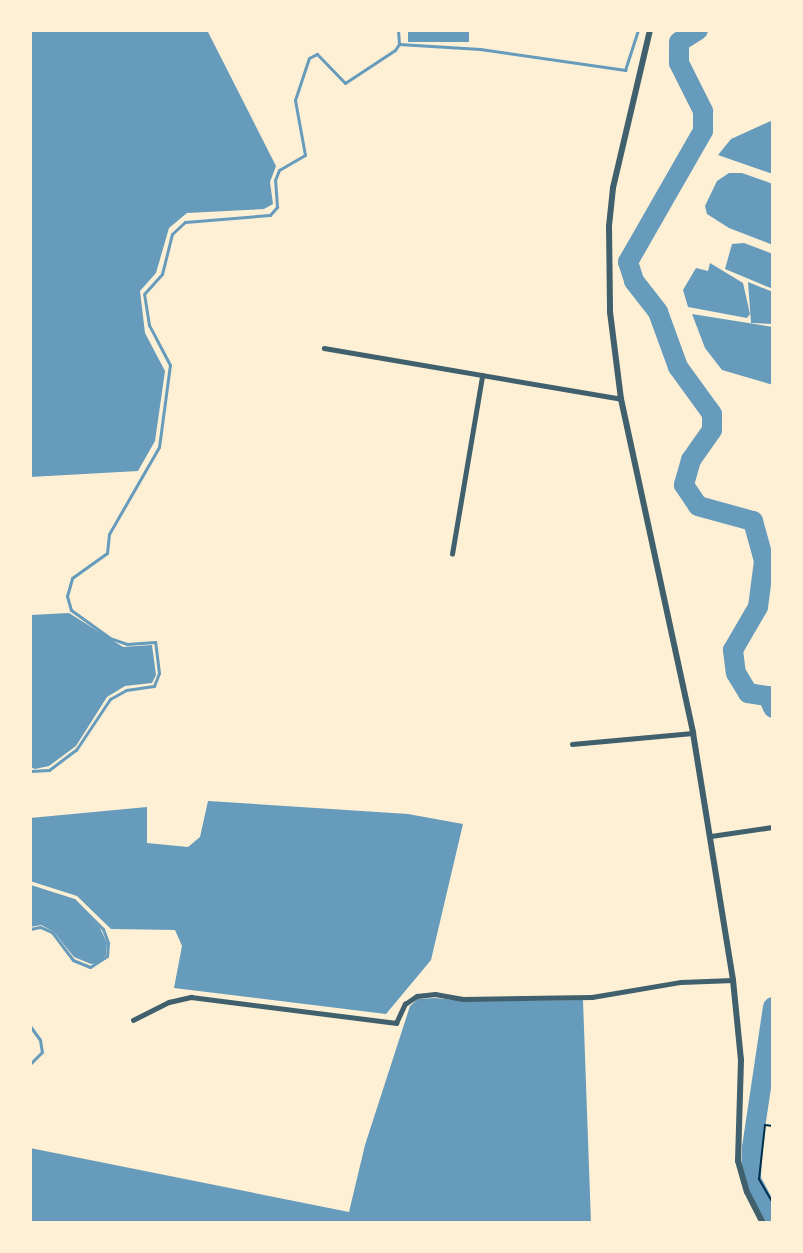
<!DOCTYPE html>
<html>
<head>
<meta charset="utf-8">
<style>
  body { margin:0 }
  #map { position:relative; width:803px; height:1253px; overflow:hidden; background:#fdf0d5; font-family:Jost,sans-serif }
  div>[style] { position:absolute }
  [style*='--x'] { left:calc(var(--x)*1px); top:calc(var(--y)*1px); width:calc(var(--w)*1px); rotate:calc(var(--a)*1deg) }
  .water>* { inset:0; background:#669bbc; transform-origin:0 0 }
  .stream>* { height:3px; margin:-1.5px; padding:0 1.5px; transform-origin:1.5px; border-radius:1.5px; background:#669bbc }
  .river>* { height:20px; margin:-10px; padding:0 10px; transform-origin:10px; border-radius:10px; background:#669bbc }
  .path>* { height:2px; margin:-1px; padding:0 1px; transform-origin:1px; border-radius:1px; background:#003049 }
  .minor>* { height:4.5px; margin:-2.25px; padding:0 2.25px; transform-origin:2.25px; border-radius:2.25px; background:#3f606c }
  .tertiary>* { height:6px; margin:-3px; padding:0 3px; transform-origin:3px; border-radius:3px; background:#3f606c }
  span { translate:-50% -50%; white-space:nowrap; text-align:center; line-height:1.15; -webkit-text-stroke:4.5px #fdf0d5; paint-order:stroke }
  .frame { position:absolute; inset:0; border:32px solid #fdf0d5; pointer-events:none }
</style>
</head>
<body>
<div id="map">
  <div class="water">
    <div style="clip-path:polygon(30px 30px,207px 30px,276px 166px,270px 182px,273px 204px,264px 209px,187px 213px,169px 228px,156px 273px,140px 291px,145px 333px,165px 371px,155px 441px,138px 471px,30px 477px)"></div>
    <div style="left:408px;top:30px;width:61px;height:12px"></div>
    <div style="clip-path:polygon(773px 120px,773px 174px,718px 155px,731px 139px)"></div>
    <div style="clip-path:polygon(729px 173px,742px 173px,773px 184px,773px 245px,729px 228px,707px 214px,705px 206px,717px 181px)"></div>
    <div style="clip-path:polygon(744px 243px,773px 254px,773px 289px,725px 269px,732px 244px)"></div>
    <div style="clip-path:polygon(710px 263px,743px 283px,750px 314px,747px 318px,688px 307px,683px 290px,696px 268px,708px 271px)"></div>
    <div style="clip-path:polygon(748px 282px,773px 292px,773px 324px,751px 323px)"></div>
    <div style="clip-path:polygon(692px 314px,773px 327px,773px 385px,722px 370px,705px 348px)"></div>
    <div style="clip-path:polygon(69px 613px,123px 647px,152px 645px,156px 675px,152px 683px,125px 686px,107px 697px,76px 746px,49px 766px,35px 769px,30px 767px,30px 615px)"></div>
    <div style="clip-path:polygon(208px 801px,408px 814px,463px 824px,431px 960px,386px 1014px,174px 988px,182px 946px,175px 930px,111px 929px,77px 896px,30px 881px,30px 818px,147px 807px,147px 843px,188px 847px,200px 837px)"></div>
    <div style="clip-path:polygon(30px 887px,74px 901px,100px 928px,107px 943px,106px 955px,99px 963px,91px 964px,74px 957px,53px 931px,41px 925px,30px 927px)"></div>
    <div style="clip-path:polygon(435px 998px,466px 1001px,583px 1000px,591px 1223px,30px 1223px,30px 1148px,349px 1212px,365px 1145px,410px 1006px,418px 999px)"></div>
  </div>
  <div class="stream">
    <div style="--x:399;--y:44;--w:81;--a:3.5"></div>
    <div style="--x:480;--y:49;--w:147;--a:8.2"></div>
    <div style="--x:625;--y:70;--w:42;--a:-72"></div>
    <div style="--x:30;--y:771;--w:19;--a:-3"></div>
    <div style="--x:49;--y:770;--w:34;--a:-37"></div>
    <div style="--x:76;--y:750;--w:61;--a:-56.3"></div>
    <div style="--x:110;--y:699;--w:18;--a:-29"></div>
    <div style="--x:126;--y:690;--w:28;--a:-8"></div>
    <div style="--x:154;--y:686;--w:14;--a:-69"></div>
    <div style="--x:159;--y:673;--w:31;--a:-97"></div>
    <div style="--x:155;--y:642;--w:28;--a:176"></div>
    <div style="--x:127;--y:644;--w:18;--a:-161"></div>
    <div style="--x:110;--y:638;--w:48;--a:-144.3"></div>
    <div style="--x:71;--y:610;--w:15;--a:-106"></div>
    <div style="--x:67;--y:596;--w:19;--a:-74"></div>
    <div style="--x:72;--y:578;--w:43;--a:-35.5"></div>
    <div style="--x:107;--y:553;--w:19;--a:-84"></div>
    <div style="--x:109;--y:534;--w:100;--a:-60.1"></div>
    <div style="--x:159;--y:447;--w:83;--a:-82.4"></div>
    <div style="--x:170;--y:365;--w:45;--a:-117.7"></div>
    <div style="--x:149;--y:325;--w:31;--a:-99"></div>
    <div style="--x:144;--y:294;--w:27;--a:-48"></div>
    <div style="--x:162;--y:274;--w:41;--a:-76"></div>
    <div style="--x:172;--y:234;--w:18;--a:-43"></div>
    <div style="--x:185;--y:222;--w:85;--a:-4.7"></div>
    <div style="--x:270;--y:215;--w:11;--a:-49"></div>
    <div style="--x:277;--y:207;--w:27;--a:-94"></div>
    <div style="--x:275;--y:180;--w:11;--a:-68"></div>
    <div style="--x:279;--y:170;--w:30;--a:-30"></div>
    <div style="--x:305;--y:155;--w:56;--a:-100.3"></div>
    <div style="--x:295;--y:100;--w:44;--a:-71.6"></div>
    <div style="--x:309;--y:58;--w:9;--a:-27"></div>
    <div style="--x:317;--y:54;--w:40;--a:46"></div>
    <div style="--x:345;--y:83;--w:60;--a:-33.4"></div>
    <div style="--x:395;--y:50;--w:7;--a:-56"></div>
    <div style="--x:399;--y:44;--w:14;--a:-94"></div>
    <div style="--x:30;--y:886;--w:46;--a:17.7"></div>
    <div style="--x:74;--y:900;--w:41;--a:45"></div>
    <div style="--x:103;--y:929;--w:15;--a:70"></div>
    <div style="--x:108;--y:943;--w:13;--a:94"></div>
    <div style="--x:107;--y:956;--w:20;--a:147"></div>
    <div style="--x:90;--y:967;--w:18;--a:-158"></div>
    <div style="--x:73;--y:960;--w:35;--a:-127"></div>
    <div style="--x:52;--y:932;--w:13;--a:-157"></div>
    <div style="--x:40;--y:927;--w:10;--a:169"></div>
    <div style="--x:30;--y:1026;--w:17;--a:54"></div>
    <div style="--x:40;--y:1040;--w:12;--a:81"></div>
    <div style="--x:42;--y:1052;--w:17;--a:135"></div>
  </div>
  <div class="river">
    <div style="--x:698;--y:30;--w:22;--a:148"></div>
    <div style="--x:679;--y:42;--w:21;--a:90"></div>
    <div style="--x:679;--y:63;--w:54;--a:63.4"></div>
    <div style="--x:703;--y:111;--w:20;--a:90"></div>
    <div style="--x:703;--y:131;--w:151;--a:119.8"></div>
    <div style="--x:628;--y:262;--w:20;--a:72"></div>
    <div style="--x:634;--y:281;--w:39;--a:52"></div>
    <div style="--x:658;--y:312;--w:59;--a:70"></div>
    <div style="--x:678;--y:367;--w:58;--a:54.1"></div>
    <div style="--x:712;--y:414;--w:16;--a:90"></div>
    <div style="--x:712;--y:430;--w:37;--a:125"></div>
    <div style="--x:691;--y:460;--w:26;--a:106"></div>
    <div style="--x:684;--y:485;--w:25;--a:56"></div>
    <div style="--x:698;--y:506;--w:57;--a:15.3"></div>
    <div style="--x:753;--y:521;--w:41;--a:74.6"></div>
    <div style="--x:764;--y:561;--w:46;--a:97.4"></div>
    <div style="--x:758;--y:607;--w:50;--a:120.2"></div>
    <div style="--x:733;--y:650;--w:23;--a:83"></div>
    <div style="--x:736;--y:673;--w:23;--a:59"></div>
    <div style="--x:748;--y:693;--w:20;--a:9"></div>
    <div style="--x:768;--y:696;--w:13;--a:67"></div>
    <div style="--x:773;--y:1007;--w:143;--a:98.5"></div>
    <div style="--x:752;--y:1148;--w:32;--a:92"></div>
    <div style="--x:751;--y:1180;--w:47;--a:61.8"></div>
  </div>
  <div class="path">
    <div style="--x:773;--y:1126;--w:8;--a:-173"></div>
    <div style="--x:765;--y:1125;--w:54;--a:96.3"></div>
    <div style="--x:759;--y:1179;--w:28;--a:60"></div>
  </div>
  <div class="minor">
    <div style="--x:324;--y:348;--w:301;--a:9.7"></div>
    <div style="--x:452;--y:554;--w:181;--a:-80.4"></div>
    <div style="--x:572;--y:744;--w:121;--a:-5.2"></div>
    <div style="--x:711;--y:836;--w:63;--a:-8.3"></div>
    <div style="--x:133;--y:1020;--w:40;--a:-26.6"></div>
    <div style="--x:169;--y:1002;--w:23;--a:-13"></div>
    <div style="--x:191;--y:997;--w:207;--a:7.2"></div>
    <div style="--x:396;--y:1023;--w:21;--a:-65"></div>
    <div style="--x:405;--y:1004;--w:14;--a:-34"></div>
    <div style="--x:417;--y:996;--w:18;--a:-6"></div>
    <div style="--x:435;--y:994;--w:28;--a:10"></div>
    <div style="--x:463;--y:999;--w:129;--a:-0.9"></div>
    <div style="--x:592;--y:997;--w:90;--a:-9.6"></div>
    <div style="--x:681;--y:982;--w:52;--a:-2.2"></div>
  </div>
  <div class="tertiary">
    <div style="--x:650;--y:30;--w:162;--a:103.2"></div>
    <div style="--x:613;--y:188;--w:38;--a:96"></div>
    <div style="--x:609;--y:226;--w:86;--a:89.3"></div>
    <div style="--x:610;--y:312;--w:88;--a:82.8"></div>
    <div style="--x:621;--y:399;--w:342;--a:77.8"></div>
    <div style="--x:693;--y:733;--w:250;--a:80.8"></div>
    <div style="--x:733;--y:980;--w:80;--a:84.3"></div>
    <div style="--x:741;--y:1060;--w:101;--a:91.7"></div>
    <div style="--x:738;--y:1161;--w:32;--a:74"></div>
    <div style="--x:747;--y:1192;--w:35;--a:63"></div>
  </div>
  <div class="frame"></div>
</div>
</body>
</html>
